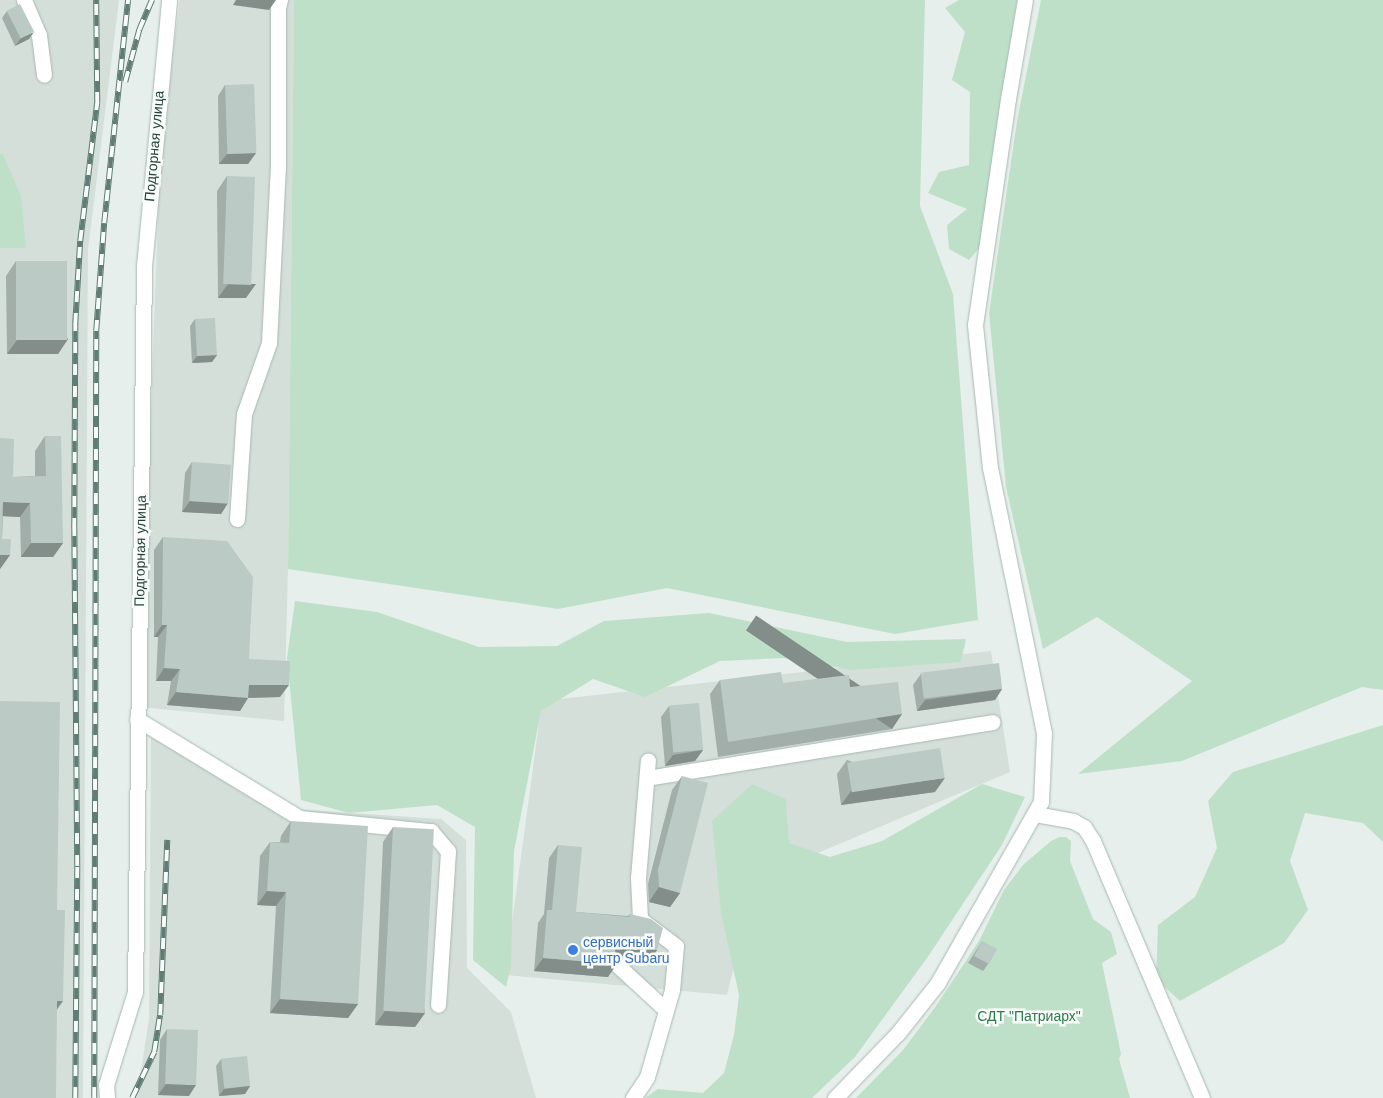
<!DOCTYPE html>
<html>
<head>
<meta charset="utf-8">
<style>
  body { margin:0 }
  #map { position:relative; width:1383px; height:1098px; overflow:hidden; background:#e6efeb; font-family:Arial,sans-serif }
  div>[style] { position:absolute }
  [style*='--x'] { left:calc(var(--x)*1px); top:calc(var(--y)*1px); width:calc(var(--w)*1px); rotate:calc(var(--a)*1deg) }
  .built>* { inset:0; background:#d4dfda }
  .green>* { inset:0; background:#bfe0c8 }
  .roads { filter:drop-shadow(0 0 1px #a8b8b2) drop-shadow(0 0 1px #a8b8b2) }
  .minor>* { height:15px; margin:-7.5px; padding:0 7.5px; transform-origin:7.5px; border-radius:7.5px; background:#fff }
  .rail>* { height:5.5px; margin-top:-2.75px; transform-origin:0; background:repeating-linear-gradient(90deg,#f7fbf9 0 11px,#5f7d75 0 22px); box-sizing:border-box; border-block:1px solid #5f7d75 }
  .wall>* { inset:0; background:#a1aea9 }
  .shaded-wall>* { inset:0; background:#838d89; transform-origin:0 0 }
  .building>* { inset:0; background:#bbcac4; transform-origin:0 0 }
  .dots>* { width:14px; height:14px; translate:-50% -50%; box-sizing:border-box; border:2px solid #f7fbf9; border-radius:50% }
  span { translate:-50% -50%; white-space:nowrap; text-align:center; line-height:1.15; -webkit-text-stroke:5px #f7fbf9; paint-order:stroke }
  .street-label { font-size:14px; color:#24423a }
  .shop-label { font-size:14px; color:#366cbe }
  .left { translate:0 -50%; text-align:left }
  .park-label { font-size:14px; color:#2d7a4b }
</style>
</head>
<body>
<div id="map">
  <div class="built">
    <div style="clip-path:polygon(0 0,119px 0,88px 250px,83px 1098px,0 1098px)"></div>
    <div style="clip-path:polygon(180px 0,294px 0,288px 569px,284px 721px,140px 707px,161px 136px)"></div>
    <div style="clip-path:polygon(991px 651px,1010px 772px,756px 879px,727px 995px,505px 975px,542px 701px)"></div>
    <div style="clip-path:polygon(151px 737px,277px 808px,441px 819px,466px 840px,467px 968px,511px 1012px,536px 1098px,137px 1098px,149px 1018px)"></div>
  </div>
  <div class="green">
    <div style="clip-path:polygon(294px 0,925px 0,920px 206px,953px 294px,978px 620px,895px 634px,667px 588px,558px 609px,288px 569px)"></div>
    <div style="clip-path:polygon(959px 0,1017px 0,981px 246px,969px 260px,949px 249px,947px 225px,967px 209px,928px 193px,939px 172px,969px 165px,970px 92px,952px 80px,965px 32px,945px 8px)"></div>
    <div style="clip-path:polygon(1041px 0,1383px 0,1383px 690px,1362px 687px,1182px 761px,1078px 774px,1192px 681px,1097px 617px,1043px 649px,1006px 487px,989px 313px,1017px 121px)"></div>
    <div style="clip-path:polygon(0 154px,3px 154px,21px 196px,26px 248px,0 248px)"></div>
    <div style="clip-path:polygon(295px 601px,377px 612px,479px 647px,557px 646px,604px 621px,709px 613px,847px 642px,966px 639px,961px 662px,852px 670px,784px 658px,720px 661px,645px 697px,593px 679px,541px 711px,514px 851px,511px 966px,506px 987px,473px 960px,475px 827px,437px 805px,349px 813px,301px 800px,287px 658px)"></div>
    <div style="clip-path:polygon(1383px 725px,1383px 842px,1363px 823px,1305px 813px,1290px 861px,1308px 910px,1284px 943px,1180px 1001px,1156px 979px,1158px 925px,1195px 897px,1217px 848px,1208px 801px,1233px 772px)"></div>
    <div style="clip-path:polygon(752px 784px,786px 799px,789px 843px,830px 857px,882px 841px,982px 784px,1025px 797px,1002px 845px,927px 958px,855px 1057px,812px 1098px,645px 1098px,658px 1089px,703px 1093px,724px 1073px,734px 1035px,739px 995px,721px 913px,712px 821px)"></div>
    <div style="clip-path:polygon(1060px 837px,1066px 837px,1071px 841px,1070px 861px,1093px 919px,1111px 932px,1117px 954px,1102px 963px,1121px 1054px,1119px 1059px,1130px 1098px,856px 1098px,903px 1050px,936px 1006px,979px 941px,1004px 890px,1023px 865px,1051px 841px)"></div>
  </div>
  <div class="roads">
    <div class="minor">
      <div style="--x:24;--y:0;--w:38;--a:67"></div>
      <div style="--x:39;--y:35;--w:40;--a:82.9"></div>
      <div style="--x:237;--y:519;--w:105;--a:-86.2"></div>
      <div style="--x:244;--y:414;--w:75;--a:-70.6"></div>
      <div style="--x:269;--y:343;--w:175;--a:-87.1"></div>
      <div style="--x:278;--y:168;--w:160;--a:-90"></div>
      <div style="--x:278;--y:8;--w:8;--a:-76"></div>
      <div style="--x:137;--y:719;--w:191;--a:31.3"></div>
      <div style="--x:300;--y:818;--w:132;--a:5.7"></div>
      <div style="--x:431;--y:831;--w:26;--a:50"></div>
      <div style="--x:448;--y:851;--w:154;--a:93.7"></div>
      <div style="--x:647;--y:778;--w:350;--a:-9.2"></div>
      <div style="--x:1035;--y:814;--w:39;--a:10"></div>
      <div style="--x:1073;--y:821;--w:13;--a:29"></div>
      <div style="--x:1084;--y:827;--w:17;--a:57"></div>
      <div style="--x:1093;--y:841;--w:279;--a:67"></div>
      <div style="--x:615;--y:963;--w:69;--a:42.7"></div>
      <div style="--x:107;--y:1098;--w:13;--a:-94"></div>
      <div style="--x:106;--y:1085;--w:97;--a:-72.7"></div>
      <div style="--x:135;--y:992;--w:726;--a:-89.29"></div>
      <div style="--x:144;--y:266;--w:267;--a:-84.6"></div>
      <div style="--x:633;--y:1098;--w:25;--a:-56"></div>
      <div style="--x:647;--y:1077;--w:91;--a:-74"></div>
      <div style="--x:672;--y:990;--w:44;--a:-84.8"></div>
      <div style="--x:676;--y:946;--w:45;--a:-143.1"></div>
      <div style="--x:640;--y:919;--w:41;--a:-92.8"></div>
      <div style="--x:638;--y:878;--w:118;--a:-85.2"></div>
      <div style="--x:835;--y:1098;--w:91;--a:-45.9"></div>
      <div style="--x:898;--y:1033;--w:63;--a:-51.5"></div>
      <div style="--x:937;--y:984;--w:210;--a:-60.3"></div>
      <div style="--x:1041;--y:802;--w:69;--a:-87.5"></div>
      <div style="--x:1044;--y:733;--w:270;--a:-101.5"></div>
      <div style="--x:990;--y:468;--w:144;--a:-96"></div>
      <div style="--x:975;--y:325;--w:228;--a:-81.7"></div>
      <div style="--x:1008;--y:99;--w:100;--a:-80.3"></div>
    </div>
  </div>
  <div class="rail">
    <div style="--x:125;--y:82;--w:54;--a:-74.9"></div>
    <div style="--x:139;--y:30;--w:33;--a:-67"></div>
    <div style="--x:75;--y:1098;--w:232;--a:-89.5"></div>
    <div style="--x:77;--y:866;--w:337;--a:-90.5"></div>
    <div style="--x:74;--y:529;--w:205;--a:-89.7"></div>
    <div style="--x:75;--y:324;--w:83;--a:-86.6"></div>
    <div style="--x:80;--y:241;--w:139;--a:-83"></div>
    <div style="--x:97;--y:103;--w:103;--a:-90.6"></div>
    <div style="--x:94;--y:1098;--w:767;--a:-89.85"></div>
    <div style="--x:96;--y:331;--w:108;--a:-85.8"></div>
    <div style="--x:104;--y:223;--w:224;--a:-83.9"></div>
    <div style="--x:132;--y:1098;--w:51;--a:-64.4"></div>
    <div style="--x:154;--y:1052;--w:37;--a:-81"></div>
    <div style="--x:160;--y:1015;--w:175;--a:-87.7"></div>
  </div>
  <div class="wall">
    <div style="clip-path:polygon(7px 11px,29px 39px,15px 46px,2px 18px)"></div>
    <div style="clip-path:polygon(225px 85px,256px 153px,248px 164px,219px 164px,218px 96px)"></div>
    <div style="clip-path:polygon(227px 176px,246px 298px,218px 298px,217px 191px)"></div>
    <div style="clip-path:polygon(16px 261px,68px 339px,58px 354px,7px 354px,6px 276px)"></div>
    <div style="clip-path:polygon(195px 319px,217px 355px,212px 362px,192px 363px,190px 326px)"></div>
    <div style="clip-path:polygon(45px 436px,63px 543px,53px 557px,21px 557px,20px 517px,3px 516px,2px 539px,10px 555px,0 569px,0 438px,13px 477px,35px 476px,35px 451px)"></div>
    <div style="clip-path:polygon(192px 462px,228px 503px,221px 514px,182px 512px,185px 473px)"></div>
    <div style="clip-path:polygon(163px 537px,249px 659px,280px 697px,248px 698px,240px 711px,167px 705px,171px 681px,156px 681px,158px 637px,154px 637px,154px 550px)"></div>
    <div style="clip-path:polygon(921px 674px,1002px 689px,995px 700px,917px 711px,913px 685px)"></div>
    <div style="clip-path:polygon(720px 680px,850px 687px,902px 714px,892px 729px,718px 757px,710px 694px)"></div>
    <div style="clip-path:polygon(669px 706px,703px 750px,695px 761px,665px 766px,661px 717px)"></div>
    <div style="clip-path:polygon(847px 760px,935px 792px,841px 805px,837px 774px)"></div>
    <div style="clip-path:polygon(682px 776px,680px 893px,670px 907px,649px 902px,648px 884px,672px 790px)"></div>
    <div style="clip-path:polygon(291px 821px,358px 1004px,348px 1018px,270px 1013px,276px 906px,257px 905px,260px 856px,270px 842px,280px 842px,281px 836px)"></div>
    <div style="clip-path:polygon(393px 827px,425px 1013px,415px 1027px,375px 1025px,383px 842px)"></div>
    <div style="clip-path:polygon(558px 845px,576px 912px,628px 916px,630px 914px,657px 950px,648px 963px,615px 954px,608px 977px,534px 971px,538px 923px,544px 914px,549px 858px)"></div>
    <div style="clip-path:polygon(982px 941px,988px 964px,983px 971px,968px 963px)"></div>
    <div style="clip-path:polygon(167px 1029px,189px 1096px,158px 1095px,160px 1040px)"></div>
    <div style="clip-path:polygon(221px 1059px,250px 1086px,245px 1094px,219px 1096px,216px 1066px)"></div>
  </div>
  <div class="shaded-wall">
    <div style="clip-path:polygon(236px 0,276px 0,269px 10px,233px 5px)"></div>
    <div style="clip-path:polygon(34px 32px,29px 39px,15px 46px,21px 38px)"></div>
    <div style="clip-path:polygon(256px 153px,248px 164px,219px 164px,227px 154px)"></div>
    <div style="clip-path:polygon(228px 284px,256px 284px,246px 298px,218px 298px)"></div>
    <div style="clip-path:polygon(68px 339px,58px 354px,7px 354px,17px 340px)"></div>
    <div style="clip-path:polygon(217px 355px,212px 362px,192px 363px,197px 356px)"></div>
    <div style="clip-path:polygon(190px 501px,228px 503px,221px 514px,182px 512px)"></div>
    <div style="clip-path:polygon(3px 502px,30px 503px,20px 517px,0 516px)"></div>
    <div style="clip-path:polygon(31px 543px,63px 543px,53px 557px,21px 557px)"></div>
    <div style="clip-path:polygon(0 555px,10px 555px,0 569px)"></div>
    <div style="clip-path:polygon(162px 625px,167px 625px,158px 637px,154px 637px)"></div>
    <div style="clip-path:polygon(164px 668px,180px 669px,171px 681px,156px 681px)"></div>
    <div style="clip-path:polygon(249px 685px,289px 685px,280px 697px,240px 698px)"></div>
    <div style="clip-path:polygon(1002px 689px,995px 700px,917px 711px,925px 700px)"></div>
    <div style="clip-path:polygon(176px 692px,248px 698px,240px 711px,167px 705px)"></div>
    <div style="left:902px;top:714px;width:18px;height:176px;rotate:124deg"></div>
    <div style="clip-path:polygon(703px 750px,695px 761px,665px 766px,673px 755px)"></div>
    <div style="clip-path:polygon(945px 778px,935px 792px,841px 805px,851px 791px)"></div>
    <div style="clip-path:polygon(659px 887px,680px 893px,670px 907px,649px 902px)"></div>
    <div style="clip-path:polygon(267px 891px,286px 892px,276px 906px,257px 905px)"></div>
    <div style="clip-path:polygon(619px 939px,657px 950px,648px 963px,610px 952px)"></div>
    <div style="clip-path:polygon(543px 958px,617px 964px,608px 977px,534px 971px)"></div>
    <div style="clip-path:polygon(280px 999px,358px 1004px,348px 1018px,270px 1013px)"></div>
    <div style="clip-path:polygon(57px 1001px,63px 1001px,53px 1015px)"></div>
    <div style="clip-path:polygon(385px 1011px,425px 1013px,415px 1027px,375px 1025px)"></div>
    <div style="clip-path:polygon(166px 1084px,196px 1085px,189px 1096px,158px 1095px)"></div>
    <div style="clip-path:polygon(250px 1086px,245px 1094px,219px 1096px,224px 1089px)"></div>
  </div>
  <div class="building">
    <div style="left:20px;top:4px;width:31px;height:15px;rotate:63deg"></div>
    <div style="left:254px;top:84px;width:69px;height:29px;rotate:88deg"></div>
    <div style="left:227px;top:176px;width:28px;height:108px;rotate:2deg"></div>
    <div style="left:16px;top:261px;width:51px;height:79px"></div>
    <div style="left:215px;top:318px;width:37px;height:20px;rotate:87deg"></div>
    <div style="clip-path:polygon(45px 436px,61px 436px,63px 543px,31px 543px,30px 503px,3px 502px,2px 539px,11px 539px,10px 555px,0 555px,0 438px,14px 439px,13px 477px,46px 476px)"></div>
    <div style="left:192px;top:462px;width:39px;height:39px;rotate:4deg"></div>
    <div style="clip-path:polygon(163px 537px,227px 541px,253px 577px,249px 659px,290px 661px,289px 685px,249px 685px,248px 698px,176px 692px,180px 669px,164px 668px,167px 625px,162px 625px)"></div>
    <div style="left:999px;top:663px;width:26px;height:79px;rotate:83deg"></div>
    <div style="clip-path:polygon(781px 672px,783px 683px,849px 675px,850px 687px,898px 682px,902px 714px,728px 742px,720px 680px)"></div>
    <div style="clip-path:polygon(0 701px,60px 702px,57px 910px,65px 910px,63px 1001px,57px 1001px,56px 1098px,0 1098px)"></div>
    <div style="left:699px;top:703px;width:47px;height:30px;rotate:85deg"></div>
    <div style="left:940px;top:748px;width:30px;height:94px;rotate:81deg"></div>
    <div style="clip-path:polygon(682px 776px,708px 783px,680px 893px,659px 887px,658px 870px)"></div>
    <div style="clip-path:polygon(291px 821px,368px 826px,358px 1004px,280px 999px,286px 892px,267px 891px,270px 842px,289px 843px)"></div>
    <div style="left:393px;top:827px;width:41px;height:184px;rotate:3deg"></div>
    <div style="clip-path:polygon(558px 845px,582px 847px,576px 912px,629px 917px,630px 914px,651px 919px,663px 928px,657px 950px,619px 939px,615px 949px,617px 964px,543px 958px,547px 910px,552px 910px)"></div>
    <div style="left:982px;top:941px;width:17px;height:17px;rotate:28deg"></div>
    <div style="left:167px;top:1029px;width:31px;height:55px;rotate:2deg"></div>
    <div style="left:247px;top:1056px;width:30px;height:26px;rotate:84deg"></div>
  </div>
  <div class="dots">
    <div style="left:573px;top:950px;background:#3f7fe0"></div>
  </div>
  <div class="street-label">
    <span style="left:154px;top:146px;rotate:-85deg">Подгорная улица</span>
    <span style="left:140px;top:551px;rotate:-89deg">Подгорная улица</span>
  </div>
  <div class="shop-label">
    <span class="left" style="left:583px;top:950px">сервисный<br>центр Subaru</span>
  </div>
  <div class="park-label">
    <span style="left:1029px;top:1016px">СДТ "Патриарх"</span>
  </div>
</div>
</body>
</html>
